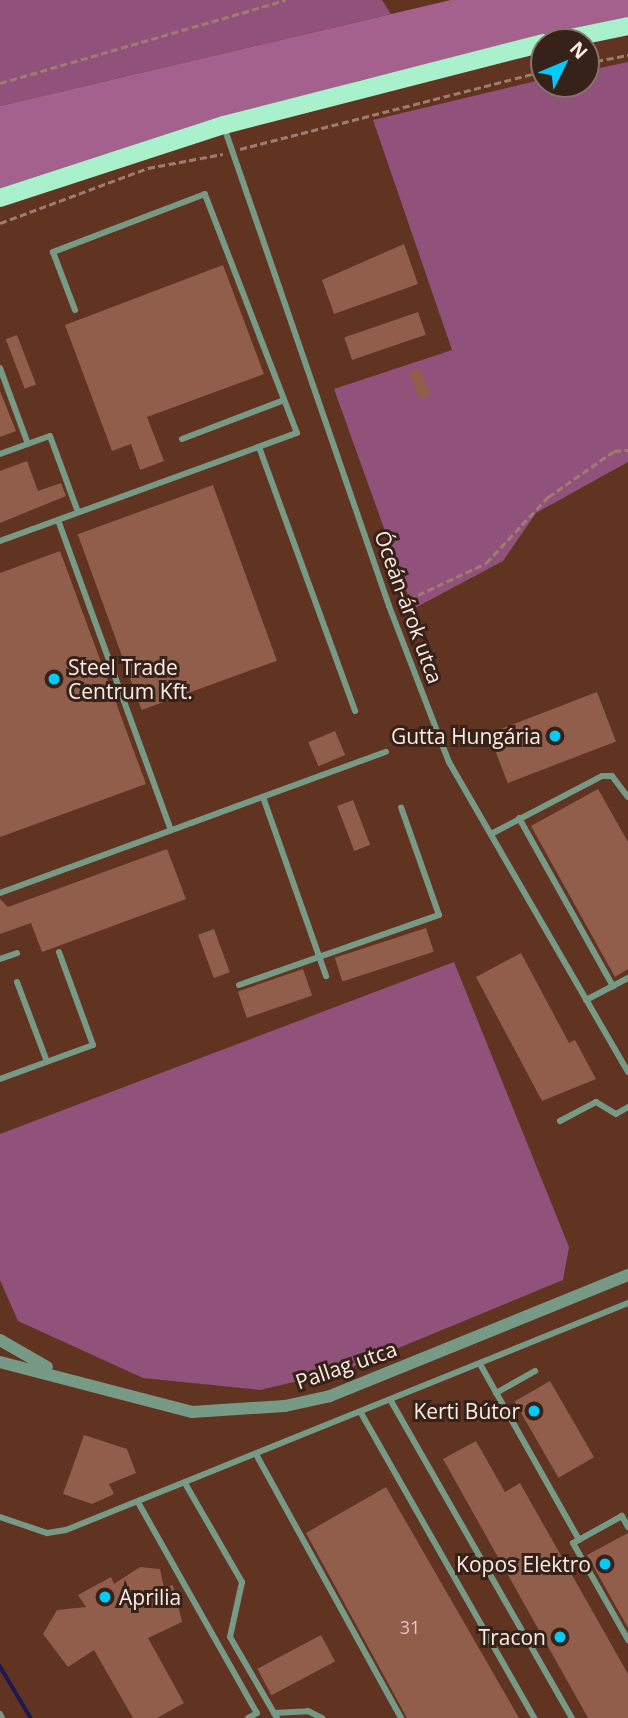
<!DOCTYPE html>
<html>
<head>
<meta charset="utf-8">
<style>
  body { margin:0 }
  #map { position:relative; width:628px; height:1718px; overflow:hidden; background:#613321; font-family:"Open Sans",sans-serif }
  div>[style] { position:absolute }
  [style*='--x'] { left:calc(var(--x)*1px); top:calc(var(--y)*1px); width:calc(var(--w)*1px); rotate:calc(var(--a)*1deg) }
  .green>* { inset:0; background:#90517a }
  .forest>* { inset:0; background:#a5618d }
  .stream>* { height:3.5px; margin:-1.75px; padding:0 1.75px; transform-origin:1.75px; border-radius:1.75px; background:#1f1853 }
  .building>* { inset:0; background:#905e4b; transform-origin:0 0 }
  .path>* { height:2.5px; margin-top:-1.25px; transform-origin:0; background:repeating-linear-gradient(90deg,#9f7c6e 0 7px,transparent 0 10.5px) }
  .lane>* { height:6px; margin:-3px; padding:0 3px; transform-origin:3px; border-radius:3px; background:#779a87 }
  .street>* { height:12px; margin:-6px; padding:0 6px; transform-origin:6px; border-radius:6px; background:#779a87 }
  .primary>* { height:18px; margin:-9px; padding:0 9px; transform-origin:9px; border-radius:9px; background:#a9f1cc }
  .dots>* { width:19px; height:19px; translate:-50% -50%; box-sizing:border-box; border:4px solid #372219; border-radius:50% }
  span { translate:-50% -50%; white-space:nowrap; text-align:center; line-height:1.15; -webkit-text-stroke:6px #372219; paint-order:stroke }
  .number-label { font-size:18px; color:#e2c8be }
  .number-label span { -webkit-text-stroke-width:0 }
  .street-label { font-size:21px; color:#feece5 }
  .poi-label { font-size:21px; color:#feece5 }
  .left { translate:0 -50%; text-align:left }
  .right { translate:-100% -50%; text-align:right }
  .north { position:absolute; left:530px; top:28px; width:70px; height:70px; box-sizing:border-box; background:#372219; border:2px solid #87736b; border-radius:50%; rotate:47deg; font-size:19px; font-weight:700; line-height:28px; text-align:center; color:#feece5 }
  .north::after { content:''; display:block; margin:auto; width:24px; height:32px; background:#00cbf9; clip-path:polygon(50% 0,100% 100%,50% 72%,0 100%) }
</style>
</head>
<body>
<div id="map">
  <div class="green">
    <div style="clip-path:polygon(0 0,382px 0,391px 14px,0 106px)"></div>
    <div style="clip-path:polygon(628px 62px,628px 462px,536px 513px,503px 561px,413px 609px,334px 389px,452px 350px,373px 120px,544px 79px,544px 84px,586px 84px,586px 71px)"></div>
    <div style="clip-path:polygon(454px 962px,569px 1247px,563px 1280px,345px 1370px,260px 1390px,143px 1378px,18px 1321px,0 1280px,0 1134px)"></div>
  </div>
  <div class="forest">
    <div style="clip-path:polygon(451px 0,628px 0,628px 19px,358px 81px,0 198px,0 106px)"></div>
  </div>
  <div class="stream">
    <div style="--x:0;--y:1666;--w:61;--a:59.2"></div>
  </div>
  <div class="building">
    <div style="clip-path:polygon(404px 244px,418px 284px,334px 314px,322px 280px)"></div>
    <div style="clip-path:polygon(223px 265px,264px 374px,147px 417px,164px 461px,140px 470px,131px 444px,112px 451px,65px 325px)"></div>
    <div style="left:418px;top:312px;width:24px;height:78px;rotate:71deg"></div>
    <div style="left:17px;top:335px;width:53px;height:12px;rotate:69deg"></div>
    <div style="left:420px;top:368px;width:29px;height:12px;rotate:68deg"></div>
    <div style="clip-path:polygon(0 391px,16px 431px,0 437px)"></div>
    <div style="clip-path:polygon(27px 461px,38px 491px,61px 483px,66px 496px,0 523px,0 471px)"></div>
    <div style="left:213px;top:485px;width:187px;height:144px;rotate:70deg"></div>
    <div style="clip-path:polygon(60px 551px,146px 784px,0 837px,0 573px)"></div>
    <div style="left:597px;top:692px;width:53px;height:116px;rotate:69deg"></div>
    <div style="left:335px;top:731px;width:26px;height:29px;rotate:67deg"></div>
    <div style="clip-path:polygon(598px 789px,628px 842px,628px 969px,615px 977px,531px 826px)"></div>
    <div style="left:353px;top:800px;width:48px;height:17px;rotate:69deg"></div>
    <div style="clip-path:polygon(167px 849px,186px 899px,42px 952px,31px 923px,0 934px,0 899px,8px 907px)"></div>
    <div style="left:426px;top:928px;width:25px;height:96px;rotate:72deg"></div>
    <div style="left:214px;top:929px;width:46px;height:17px;rotate:70deg"></div>
    <div style="clip-path:polygon(521px 953px,569px 1043px,575px 1040px,596px 1079px,542px 1101px,476px 977px)"></div>
    <div style="left:303px;top:969px;width:28px;height:69px;rotate:71deg"></div>
    <div style="left:550px;top:1381px;width:88px;height:41px;rotate:60deg"></div>
    <div style="clip-path:polygon(84px 1435px,127px 1449px,136px 1473px,109px 1484px,114px 1494px,92px 1504px,63px 1494px)"></div>
    <div style="clip-path:polygon(476px 1441px,505px 1492px,520px 1483px,628px 1674px,628px 1718px,588px 1718px,443px 1459px)"></div>
    <div style="clip-path:polygon(386px 1487px,519px 1718px,407px 1718px,306px 1533px)"></div>
    <div style="clip-path:polygon(628px 1533px,628px 1628px,587px 1555px)"></div>
    <div style="clip-path:polygon(140px 1567px,160px 1569px,164px 1588px,173px 1585px,182px 1622px,148px 1638px,184px 1703px,157px 1718px,133px 1718px,94px 1650px,68px 1667px,43px 1634px,57px 1610px,86px 1607px,78px 1595px,111px 1577px,114px 1584px)"></div>
    <div style="left:321px;top:1635px;width:30px;height:72px;rotate:62deg"></div>
  </div>
  <div class="path">
    <div style="--x:586;--y:63;--w:43;--a:-10.8"></div>
    <div style="--x:0;--y:83;--w:297;--a:-16.2"></div>
    <div style="--x:240;--y:149;--w:314;--a:-14.4"></div>
    <div style="--x:0;--y:223;--w:158;--a:-20.4"></div>
    <div style="--x:148;--y:168;--w:76;--a:-10.6"></div>
    <div style="--x:399;--y:604;--w:96;--a:-25.2"></div>
    <div style="--x:486;--y:563;--w:91;--a:-46.8"></div>
    <div style="--x:548;--y:497;--w:80;--a:-34.9"></div>
    <div style="--x:614;--y:451;--w:14;--a:-4"></div>
  </div>
  <div class="lane">
    <div style="--x:224;--y:127;--w:507;--a:70.99"></div>
    <div style="--x:389;--y:606;--w:167;--a:69"></div>
    <div style="--x:449;--y:762;--w:358;--a:60"></div>
    <div style="--x:0;--y:368;--w:81;--a:69.8"></div>
    <div style="--x:182;--y:439;--w:109;--a:-20.9"></div>
    <div style="--x:259;--y:447;--w:281;--a:70"></div>
    <div style="--x:0;--y:454;--w:53;--a:-19.8"></div>
    <div style="--x:50;--y:436;--w:81;--a:69.8"></div>
    <div style="--x:58;--y:520;--w:330;--a:70"></div>
    <div style="--x:0;--y:541;--w:316;--a:-20"></div>
    <div style="--x:297;--y:433;--w:256;--a:-111.1"></div>
    <div style="--x:205;--y:194;--w:163;--a:159.1"></div>
    <div style="--x:53;--y:252;--w:62;--a:69.2"></div>
    <div style="--x:263;--y:797;--w:190;--a:70.6"></div>
    <div style="--x:519;--y:818;--w:193;--a:60.8"></div>
    <div style="--x:491;--y:834;--w:125;--a:-27.6"></div>
    <div style="--x:602;--y:776;--w:10;--a:0"></div>
    <div style="--x:612;--y:776;--w:26;--a:53"></div>
    <div style="--x:0;--y:893;--w:411;--a:-20.1"></div>
    <div style="--x:0;--y:959;--w:18;--a:-19"></div>
    <div style="--x:17;--y:982;--w:85;--a:69.4"></div>
    <div style="--x:239;--y:985;--w:212;--a:-19.3"></div>
    <div style="--x:439;--y:915;--w:114;--a:-109.4"></div>
    <div style="--x:586;--y:1000;--w:47;--a:-27.6"></div>
    <div style="--x:0;--y:1079;--w:99;--a:-20.1"></div>
    <div style="--x:93;--y:1045;--w:99;--a:-110.1"></div>
    <div style="--x:560;--y:1121;--w:41;--a:-27.8"></div>
    <div style="--x:596;--y:1102;--w:23;--a:31"></div>
    <div style="--x:616;--y:1114;--w:14;--a:-30"></div>
    <div style="--x:480;--y:1364;--w:202;--a:60.6"></div>
    <div style="--x:496;--y:1393;--w:45;--a:-29.4"></div>
    <div style="--x:391;--y:1401;--w:365;--a:60.3"></div>
    <div style="--x:361;--y:1413;--w:351;--a:60.4"></div>
    <div style="--x:257;--y:1456;--w:299;--a:61.2"></div>
    <div style="--x:186;--y:1485;--w:112;--a:60"></div>
    <div style="--x:242;--y:1582;--w:56;--a:102.3"></div>
    <div style="--x:230;--y:1637;--w:94;--a:59.9"></div>
    <div style="--x:139;--y:1504;--w:240;--a:60.6"></div>
    <div style="--x:257;--y:1713;--w:10;--a:151"></div>
    <div style="--x:0;--y:1517;--w:50;--a:18.8"></div>
    <div style="--x:47;--y:1533;--w:19;--a:-9"></div>
    <div style="--x:66;--y:1530;--w:606;--a:-21.99"></div>
    <div style="--x:628;--y:1527;--w:13;--a:-119"></div>
    <div style="--x:622;--y:1516;--w:56;--a:151.1"></div>
    <div style="--x:573;--y:1543;--w:112;--a:60.4"></div>
    <div style="--x:274;--y:1713;--w:34;--a:-3"></div>
    <div style="--x:308;--y:1711;--w:16;--a:27"></div>
    <div style="--x:0;--y:1714;--w:4;--a:63"></div>
  </div>
  <div class="street">
    <div style="--x:0;--y:1340;--w:54;--a:29.9"></div>
    <div style="--x:0;--y:1362;--w:198;--a:14.6"></div>
    <div style="--x:192;--y:1412;--w:93;--a:-3.7"></div>
    <div style="--x:285;--y:1406;--w:46;--a:-12.5"></div>
    <div style="--x:330;--y:1396;--w:322;--a:-22.1"></div>
  </div>
  <div class="primary">
    <div style="--x:551;--y:42;--w:79;--a:-11.7"></div>
    <div style="--x:0;--y:198;--w:236;--a:-18.1"></div>
    <div style="--x:224;--y:125;--w:330;--a:-14.4"></div>
  </div>
  <div class="dots">
    <div style="left:54px;top:679px;background:#00cbf9"></div>
    <div style="left:555px;top:736px;background:#00cbf9"></div>
    <div style="left:534px;top:1411px;background:#00cbf9"></div>
    <div style="left:605px;top:1564px;background:#00cbf9"></div>
    <div style="left:105px;top:1597px;background:#00cbf9"></div>
    <div style="left:560px;top:1637px;background:#00cbf9"></div>
  </div>
  <div class="number-label">
    <span style="left:410px;top:1627px">31</span>
  </div>
  <div class="street-label">
    <span style="left:409px;top:607px;rotate:70deg">Óceán-árok utca</span>
    <span style="left:346px;top:1365px;rotate:-19deg">Pallag utca</span>
  </div>
  <div class="poi-label">
    <span class="left" style="left:68px;top:679px">Steel Trade<br>Centrum Kft.</span>
    <span class="right" style="left:541px;top:736px">Gutta Hungária</span>
    <span class="right" style="left:520px;top:1411px">Kerti Bútor</span>
    <span class="right" style="left:591px;top:1564px">Kopos Elektro</span>
    <span class="left" style="left:119px;top:1597px">Aprilia</span>
    <span class="right" style="left:546px;top:1637px">Tracon</span>
  </div>
  <div class="north">N</div>
</div>
</body>
</html>
